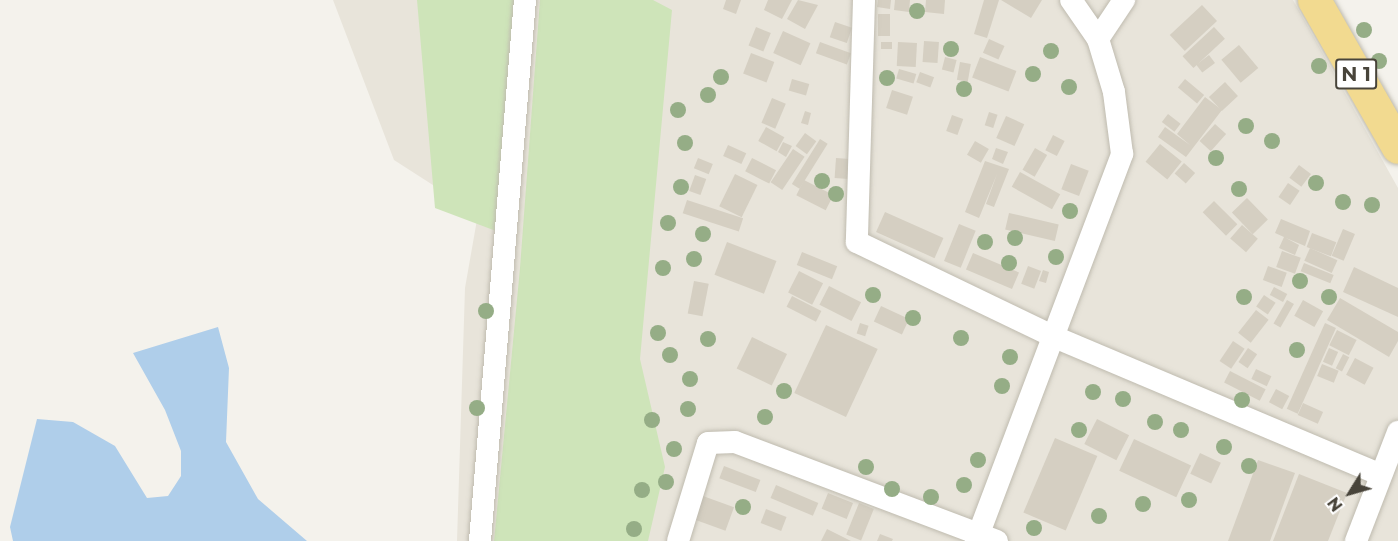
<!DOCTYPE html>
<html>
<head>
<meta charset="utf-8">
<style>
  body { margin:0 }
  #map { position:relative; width:1398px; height:541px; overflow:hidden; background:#f4f2ec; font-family:Montserrat,sans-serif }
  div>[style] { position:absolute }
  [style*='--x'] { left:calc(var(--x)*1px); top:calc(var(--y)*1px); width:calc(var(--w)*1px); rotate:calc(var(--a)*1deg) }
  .residential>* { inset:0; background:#e8e4da }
  .green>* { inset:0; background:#cee4b9 }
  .water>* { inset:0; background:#afceea }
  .building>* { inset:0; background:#d5cfc2; transform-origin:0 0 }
  .roads { filter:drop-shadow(0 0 2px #bfbbaf) drop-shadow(0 0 2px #bfbbaf) }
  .minor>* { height:22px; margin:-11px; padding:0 11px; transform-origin:11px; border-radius:11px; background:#fff }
  .trunk>* { height:33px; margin:-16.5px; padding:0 16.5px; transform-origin:16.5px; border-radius:16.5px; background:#f2da90 }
  .trees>* { width:16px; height:16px; margin:-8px; border-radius:50%; background:#95ad86 }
  span { translate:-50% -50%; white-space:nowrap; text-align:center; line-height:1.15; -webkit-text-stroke:4.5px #fff; paint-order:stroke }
  .shield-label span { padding:2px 4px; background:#fff; border:2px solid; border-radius:4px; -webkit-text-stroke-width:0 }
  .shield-label { font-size:20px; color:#48443a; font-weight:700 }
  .north { position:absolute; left:1320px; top:463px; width:60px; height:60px; -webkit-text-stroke:4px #fff; paint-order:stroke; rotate:233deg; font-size:16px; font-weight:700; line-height:24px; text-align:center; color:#48443a }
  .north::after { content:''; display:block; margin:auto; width:21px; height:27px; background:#48443a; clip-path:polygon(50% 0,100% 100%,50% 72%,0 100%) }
</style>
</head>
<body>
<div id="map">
  <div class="residential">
    <div style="clip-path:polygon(333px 0,1293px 0,1398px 188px,1398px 541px,457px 541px,465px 288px,478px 214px,394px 160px)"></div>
  </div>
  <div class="green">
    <div style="clip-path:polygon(417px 0,516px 0,496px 231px,435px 208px)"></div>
    <div style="clip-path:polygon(540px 0,653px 0,672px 10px,640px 359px,665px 467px,648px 541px,494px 541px,520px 268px)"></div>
  </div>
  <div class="water">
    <div style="clip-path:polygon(218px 327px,229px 368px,226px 442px,258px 499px,307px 541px,13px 541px,10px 527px,37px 419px,73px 422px,115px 446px,147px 498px,168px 496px,181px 476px,181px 451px,165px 410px,133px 353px)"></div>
  </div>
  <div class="building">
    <div style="clip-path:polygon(726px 0,741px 0,736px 14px,723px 9px)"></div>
    <div style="clip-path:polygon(768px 0,792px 0,782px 19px,764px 10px)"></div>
    <div style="clip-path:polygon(798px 0,818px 5px,805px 29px,787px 19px)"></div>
    <div style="clip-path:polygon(878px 0,891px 0,890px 9px,877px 7px)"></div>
    <div style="clip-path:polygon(895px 0,910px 0,909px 12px,894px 10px)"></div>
    <div style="clip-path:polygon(926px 0,945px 0,944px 14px,925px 12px)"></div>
    <div style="clip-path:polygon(984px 0,999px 0,987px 38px,974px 34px)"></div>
    <div style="clip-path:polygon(1001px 0,1042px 0,1031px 18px)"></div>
    <div style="left:1202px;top:5px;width:22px;height:44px;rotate:47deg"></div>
    <div style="left:878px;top:14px;width:12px;height:22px"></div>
    <div style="left:835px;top:22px;width:18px;height:16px;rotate:19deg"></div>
    <div style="left:756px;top:27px;width:16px;height:20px;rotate:22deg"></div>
    <div style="left:1214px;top:27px;width:16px;height:43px;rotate:47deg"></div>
    <div style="left:783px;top:31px;width:30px;height:24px;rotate:24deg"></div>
    <div style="left:989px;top:39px;width:17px;height:15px;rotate:24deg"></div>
    <div style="left:924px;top:41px;width:15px;height:21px;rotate:4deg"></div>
    <div style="left:820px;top:42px;width:33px;height:12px;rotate:20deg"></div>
    <div style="left:881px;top:42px;width:11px;height:7px"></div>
    <div style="left:898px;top:42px;width:19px;height:24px;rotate:3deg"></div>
    <div style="left:1239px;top:45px;width:30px;height:23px;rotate:50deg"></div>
    <div style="left:751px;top:53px;width:25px;height:22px;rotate:21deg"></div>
    <div style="left:1209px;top:55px;width:10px;height:16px;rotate:53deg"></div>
    <div style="left:945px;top:57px;width:12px;height:13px;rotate:14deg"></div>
    <div style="left:980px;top:57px;width:39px;height:22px;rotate:21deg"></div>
    <div style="left:960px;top:62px;width:11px;height:18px;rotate:10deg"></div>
    <div style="left:899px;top:69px;width:18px;height:10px;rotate:16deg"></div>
    <div style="left:920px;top:72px;width:15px;height:11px;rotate:20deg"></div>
    <div style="left:792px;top:79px;width:18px;height:12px;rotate:16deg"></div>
    <div style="left:1185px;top:79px;width:25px;height:11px;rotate:40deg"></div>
    <div style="left:1225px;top:82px;width:19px;height:22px;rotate:47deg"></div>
    <div style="left:892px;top:90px;width:22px;height:19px;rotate:18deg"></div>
    <div style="clip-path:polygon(1205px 97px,1222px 110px,1186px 157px,1158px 137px,1165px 127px,1190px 145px,1177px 134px)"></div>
    <div style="left:772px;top:98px;width:15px;height:27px;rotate:23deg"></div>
    <div style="clip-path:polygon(805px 111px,811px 113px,808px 125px,801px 123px)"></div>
    <div style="left:989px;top:112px;width:9px;height:14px;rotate:18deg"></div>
    <div style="left:1168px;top:114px;width:16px;height:10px;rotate:38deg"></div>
    <div style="left:952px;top:115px;width:12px;height:17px;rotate:20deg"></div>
    <div style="left:1006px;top:116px;width:20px;height:24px;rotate:24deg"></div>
    <div style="left:1215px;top:124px;width:15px;height:23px;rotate:42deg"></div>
    <div style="left:766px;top:127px;width:21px;height:16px;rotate:29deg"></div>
    <div style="left:805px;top:133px;width:14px;height:16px;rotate:36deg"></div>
    <div style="left:1053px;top:135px;width:13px;height:17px;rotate:27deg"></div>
    <div style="left:820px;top:139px;width:9px;height:53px;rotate:32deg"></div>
    <div style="left:975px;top:141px;width:16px;height:16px;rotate:30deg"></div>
    <div style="clip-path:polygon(783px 142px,792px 146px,786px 157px,778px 152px)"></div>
    <div style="left:1160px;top:144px;width:28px;height:23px;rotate:39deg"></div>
    <div style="left:728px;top:145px;width:20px;height:12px;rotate:24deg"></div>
    <div style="clip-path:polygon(996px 148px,1008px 152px,1003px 164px,992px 159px)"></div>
    <div style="left:1035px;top:148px;width:14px;height:25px;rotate:30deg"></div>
    <div style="left:793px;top:149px;width:14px;height:40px;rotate:34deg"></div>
    <div style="left:698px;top:158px;width:16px;height:11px;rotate:22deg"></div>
    <div style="left:752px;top:158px;width:27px;height:15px;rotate:27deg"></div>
    <div style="left:836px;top:158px;width:14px;height:20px;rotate:4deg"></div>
    <div style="clip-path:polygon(985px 161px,1009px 169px,994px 207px,986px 204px,997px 174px,979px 218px,965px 212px)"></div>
    <div style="left:1184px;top:163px;width:15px;height:14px;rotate:42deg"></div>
    <div style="left:1071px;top:164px;width:19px;height:27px;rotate:21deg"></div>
    <div style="left:1299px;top:165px;width:15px;height:16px;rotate:37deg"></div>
    <div style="left:1020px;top:172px;width:46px;height:17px;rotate:29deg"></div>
    <div style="left:735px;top:174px;width:25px;height:36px;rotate:26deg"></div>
    <div style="left:695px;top:175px;width:12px;height:17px;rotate:20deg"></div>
    <div style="left:804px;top:180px;width:33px;height:17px;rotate:27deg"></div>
    <div style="left:1288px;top:183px;width:14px;height:17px;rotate:34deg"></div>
    <div style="left:1247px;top:198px;width:30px;height:21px;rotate:46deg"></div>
    <div style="left:687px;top:200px;width:59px;height:14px;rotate:18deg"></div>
    <div style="left:1214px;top:201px;width:33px;height:16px;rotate:45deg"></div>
    <div style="left:885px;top:212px;width:64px;height:22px;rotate:24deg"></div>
    <div style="left:1009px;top:213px;width:51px;height:17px;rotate:13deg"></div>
    <div style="clip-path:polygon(1281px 219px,1310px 231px,1305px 246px,1286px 238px,1299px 245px,1295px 255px,1279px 248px,1284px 237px,1275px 233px)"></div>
    <div style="left:959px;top:224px;width:18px;height:40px;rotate:22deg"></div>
    <div style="left:1242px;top:225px;width:21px;height:18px;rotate:41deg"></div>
    <div style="left:1343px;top:229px;width:13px;height:29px;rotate:23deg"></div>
    <div style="left:1312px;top:233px;width:26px;height:15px;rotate:21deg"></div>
    <div style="left:727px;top:242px;width:53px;height:35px;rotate:21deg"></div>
    <div style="left:1310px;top:248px;width:30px;height:14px;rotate:24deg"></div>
    <div style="left:1282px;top:251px;width:20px;height:17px;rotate:20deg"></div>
    <div style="left:802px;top:252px;width:38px;height:14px;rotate:22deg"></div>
    <div style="left:973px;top:253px;width:50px;height:18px;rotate:23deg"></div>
    <div style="left:1304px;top:263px;width:32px;height:9px;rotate:22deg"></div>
    <div style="left:1028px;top:266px;width:14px;height:19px;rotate:21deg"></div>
    <div style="left:1268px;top:266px;width:20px;height:15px;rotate:20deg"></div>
    <div style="clip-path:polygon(1354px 267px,1398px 288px,1398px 317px,1343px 292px)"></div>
    <div style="clip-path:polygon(1043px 270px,1049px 272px,1046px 283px,1039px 281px)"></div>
    <div style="left:799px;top:271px;width:27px;height:24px;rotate:27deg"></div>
    <div style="left:694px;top:281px;width:15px;height:33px;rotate:11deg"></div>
    <div style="left:829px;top:286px;width:36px;height:21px;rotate:27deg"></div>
    <div style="left:1274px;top:287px;width:15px;height:9px;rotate:28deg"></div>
    <div style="left:1264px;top:295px;width:14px;height:14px;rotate:34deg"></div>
    <div style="left:792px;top:296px;width:33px;height:12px;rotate:27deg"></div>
    <div style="clip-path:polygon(1340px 298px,1398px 332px,1398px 341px,1389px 357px,1327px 320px)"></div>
    <div style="left:1287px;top:300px;width:8px;height:27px;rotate:30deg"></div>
    <div style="left:1303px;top:300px;width:23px;height:18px;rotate:29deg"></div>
    <div style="left:881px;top:306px;width:31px;height:17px;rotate:25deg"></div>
    <div style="left:1256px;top:310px;width:16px;height:29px;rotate:38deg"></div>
    <div style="left:860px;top:323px;width:9px;height:11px;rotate:18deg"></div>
    <div style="left:1325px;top:323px;width:12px;height:94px;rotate:24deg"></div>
    <div style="left:826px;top:325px;width:57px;height:75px;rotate:25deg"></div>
    <div style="left:1337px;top:330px;width:22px;height:17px;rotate:27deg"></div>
    <div style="left:752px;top:337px;width:39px;height:35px;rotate:26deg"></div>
    <div style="left:1233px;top:341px;width:14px;height:24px;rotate:34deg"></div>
    <div style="left:1248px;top:348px;width:11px;height:17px;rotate:34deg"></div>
    <div style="left:1329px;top:348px;width:10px;height:15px;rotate:24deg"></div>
    <div style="left:1343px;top:354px;width:7px;height:16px;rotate:27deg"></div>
    <div style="left:1355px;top:358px;width:21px;height:19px;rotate:28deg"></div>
    <div style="left:1322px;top:364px;width:18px;height:13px;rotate:22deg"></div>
    <div style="left:1256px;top:369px;width:17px;height:11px;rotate:25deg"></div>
    <div style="left:1230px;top:371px;width:40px;height:13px;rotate:27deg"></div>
    <div style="left:1276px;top:389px;width:15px;height:15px;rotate:28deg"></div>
    <div style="left:1303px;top:403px;width:22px;height:13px;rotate:24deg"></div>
    <div style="left:1097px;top:419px;width:36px;height:28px;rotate:27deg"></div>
    <div style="left:1055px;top:438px;width:46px;height:81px;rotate:23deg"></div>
    <div style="left:1134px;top:439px;width:63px;height:35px;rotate:25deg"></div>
    <div style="left:1200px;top:453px;width:23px;height:23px;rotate:25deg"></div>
    <div style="clip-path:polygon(1258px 460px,1295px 473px,1270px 541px,1228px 541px)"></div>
    <div style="left:724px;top:466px;width:39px;height:13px;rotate:21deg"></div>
    <div style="clip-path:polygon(1299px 474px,1347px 493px,1328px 541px,1273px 541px)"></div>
    <div style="left:776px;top:485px;width:46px;height:14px;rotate:23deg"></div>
    <div style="left:828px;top:493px;width:27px;height:17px;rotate:22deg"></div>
    <div style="left:703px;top:496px;width:33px;height:25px;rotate:20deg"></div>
    <div style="left:859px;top:503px;width:16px;height:34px;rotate:22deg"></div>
    <div style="left:766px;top:509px;width:22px;height:15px;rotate:21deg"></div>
    <div style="clip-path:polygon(827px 529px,851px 541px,821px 541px)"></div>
    <div style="clip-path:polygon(880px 534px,893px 539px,892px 541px,877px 541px)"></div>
  </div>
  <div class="roads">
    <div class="minor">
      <div style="--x:864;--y:0;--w:242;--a:91.7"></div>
      <div style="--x:857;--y:242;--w:216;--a:25.7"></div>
      <div style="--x:1052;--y:336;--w:357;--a:22.9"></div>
      <div style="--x:1098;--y:39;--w:47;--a:-56.3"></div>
      <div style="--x:480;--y:541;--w:543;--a:-85.25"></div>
      <div style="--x:678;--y:541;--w:102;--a:-73"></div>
      <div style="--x:708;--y:443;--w:27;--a:-2"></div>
      <div style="--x:735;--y:442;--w:280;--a:20.7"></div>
      <div style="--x:976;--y:541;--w:414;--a:-69.3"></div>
      <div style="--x:1122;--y:154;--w:63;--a:-97.4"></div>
      <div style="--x:1114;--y:92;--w:55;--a:-106.8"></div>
      <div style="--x:1098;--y:39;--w:47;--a:-124.7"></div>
      <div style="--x:1356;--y:541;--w:117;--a:-68.9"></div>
    </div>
    <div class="trunk">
      <div style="--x:1314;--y:0;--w:169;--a:60.3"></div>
    </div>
  </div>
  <div class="trees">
    <div style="left:917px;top:11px"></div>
    <div style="left:1364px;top:30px"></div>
    <div style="left:951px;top:49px"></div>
    <div style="left:1051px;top:51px"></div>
    <div style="left:1379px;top:61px"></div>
    <div style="left:1319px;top:66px"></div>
    <div style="left:1033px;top:74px"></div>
    <div style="left:721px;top:77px"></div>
    <div style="left:887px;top:78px"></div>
    <div style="left:1069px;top:87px"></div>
    <div style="left:964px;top:89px"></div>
    <div style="left:708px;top:95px"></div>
    <div style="left:678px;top:110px"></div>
    <div style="left:1246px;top:126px"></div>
    <div style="left:1272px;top:141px"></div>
    <div style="left:685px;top:143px"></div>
    <div style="left:1216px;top:158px"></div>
    <div style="left:822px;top:181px"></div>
    <div style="left:1316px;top:183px"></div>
    <div style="left:681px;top:187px"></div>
    <div style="left:1239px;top:189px"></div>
    <div style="left:836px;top:194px"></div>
    <div style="left:1343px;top:202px"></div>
    <div style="left:1372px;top:205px"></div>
    <div style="left:1070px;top:211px"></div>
    <div style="left:668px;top:223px"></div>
    <div style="left:703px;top:234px"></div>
    <div style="left:1015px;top:238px"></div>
    <div style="left:985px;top:242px"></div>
    <div style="left:1056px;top:257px"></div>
    <div style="left:694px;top:259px"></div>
    <div style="left:1009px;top:263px"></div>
    <div style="left:663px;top:268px"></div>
    <div style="left:1300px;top:281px"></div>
    <div style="left:873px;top:295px"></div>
    <div style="left:1244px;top:297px"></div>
    <div style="left:1329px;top:297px"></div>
    <div style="left:486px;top:311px"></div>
    <div style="left:913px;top:318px"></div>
    <div style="left:658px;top:333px"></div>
    <div style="left:961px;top:338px"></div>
    <div style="left:708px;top:339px"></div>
    <div style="left:1297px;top:350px"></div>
    <div style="left:670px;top:355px"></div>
    <div style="left:1010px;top:357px"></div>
    <div style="left:690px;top:379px"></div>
    <div style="left:1002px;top:386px"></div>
    <div style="left:784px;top:391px"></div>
    <div style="left:1093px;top:392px"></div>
    <div style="left:1123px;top:399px"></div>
    <div style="left:1242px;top:400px"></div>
    <div style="left:477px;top:408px"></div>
    <div style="left:688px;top:409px"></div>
    <div style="left:765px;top:417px"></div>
    <div style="left:652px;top:420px"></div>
    <div style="left:1155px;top:422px"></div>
    <div style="left:1079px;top:430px"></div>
    <div style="left:1181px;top:430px"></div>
    <div style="left:1224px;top:447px"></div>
    <div style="left:674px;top:449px"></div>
    <div style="left:978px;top:460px"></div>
    <div style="left:1249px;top:466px"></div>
    <div style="left:866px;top:467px"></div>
    <div style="left:666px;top:482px"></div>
    <div style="left:964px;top:485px"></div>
    <div style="left:892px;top:489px"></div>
    <div style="left:642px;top:490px"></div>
    <div style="left:931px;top:497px"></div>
    <div style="left:1189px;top:500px"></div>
    <div style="left:1143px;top:504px"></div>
    <div style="left:743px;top:507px"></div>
    <div style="left:1099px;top:516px"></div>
    <div style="left:1034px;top:528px"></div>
    <div style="left:634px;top:529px"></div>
  </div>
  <div class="shield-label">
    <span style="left:1356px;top:74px">N 1</span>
  </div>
  <div class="north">N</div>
</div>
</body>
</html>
